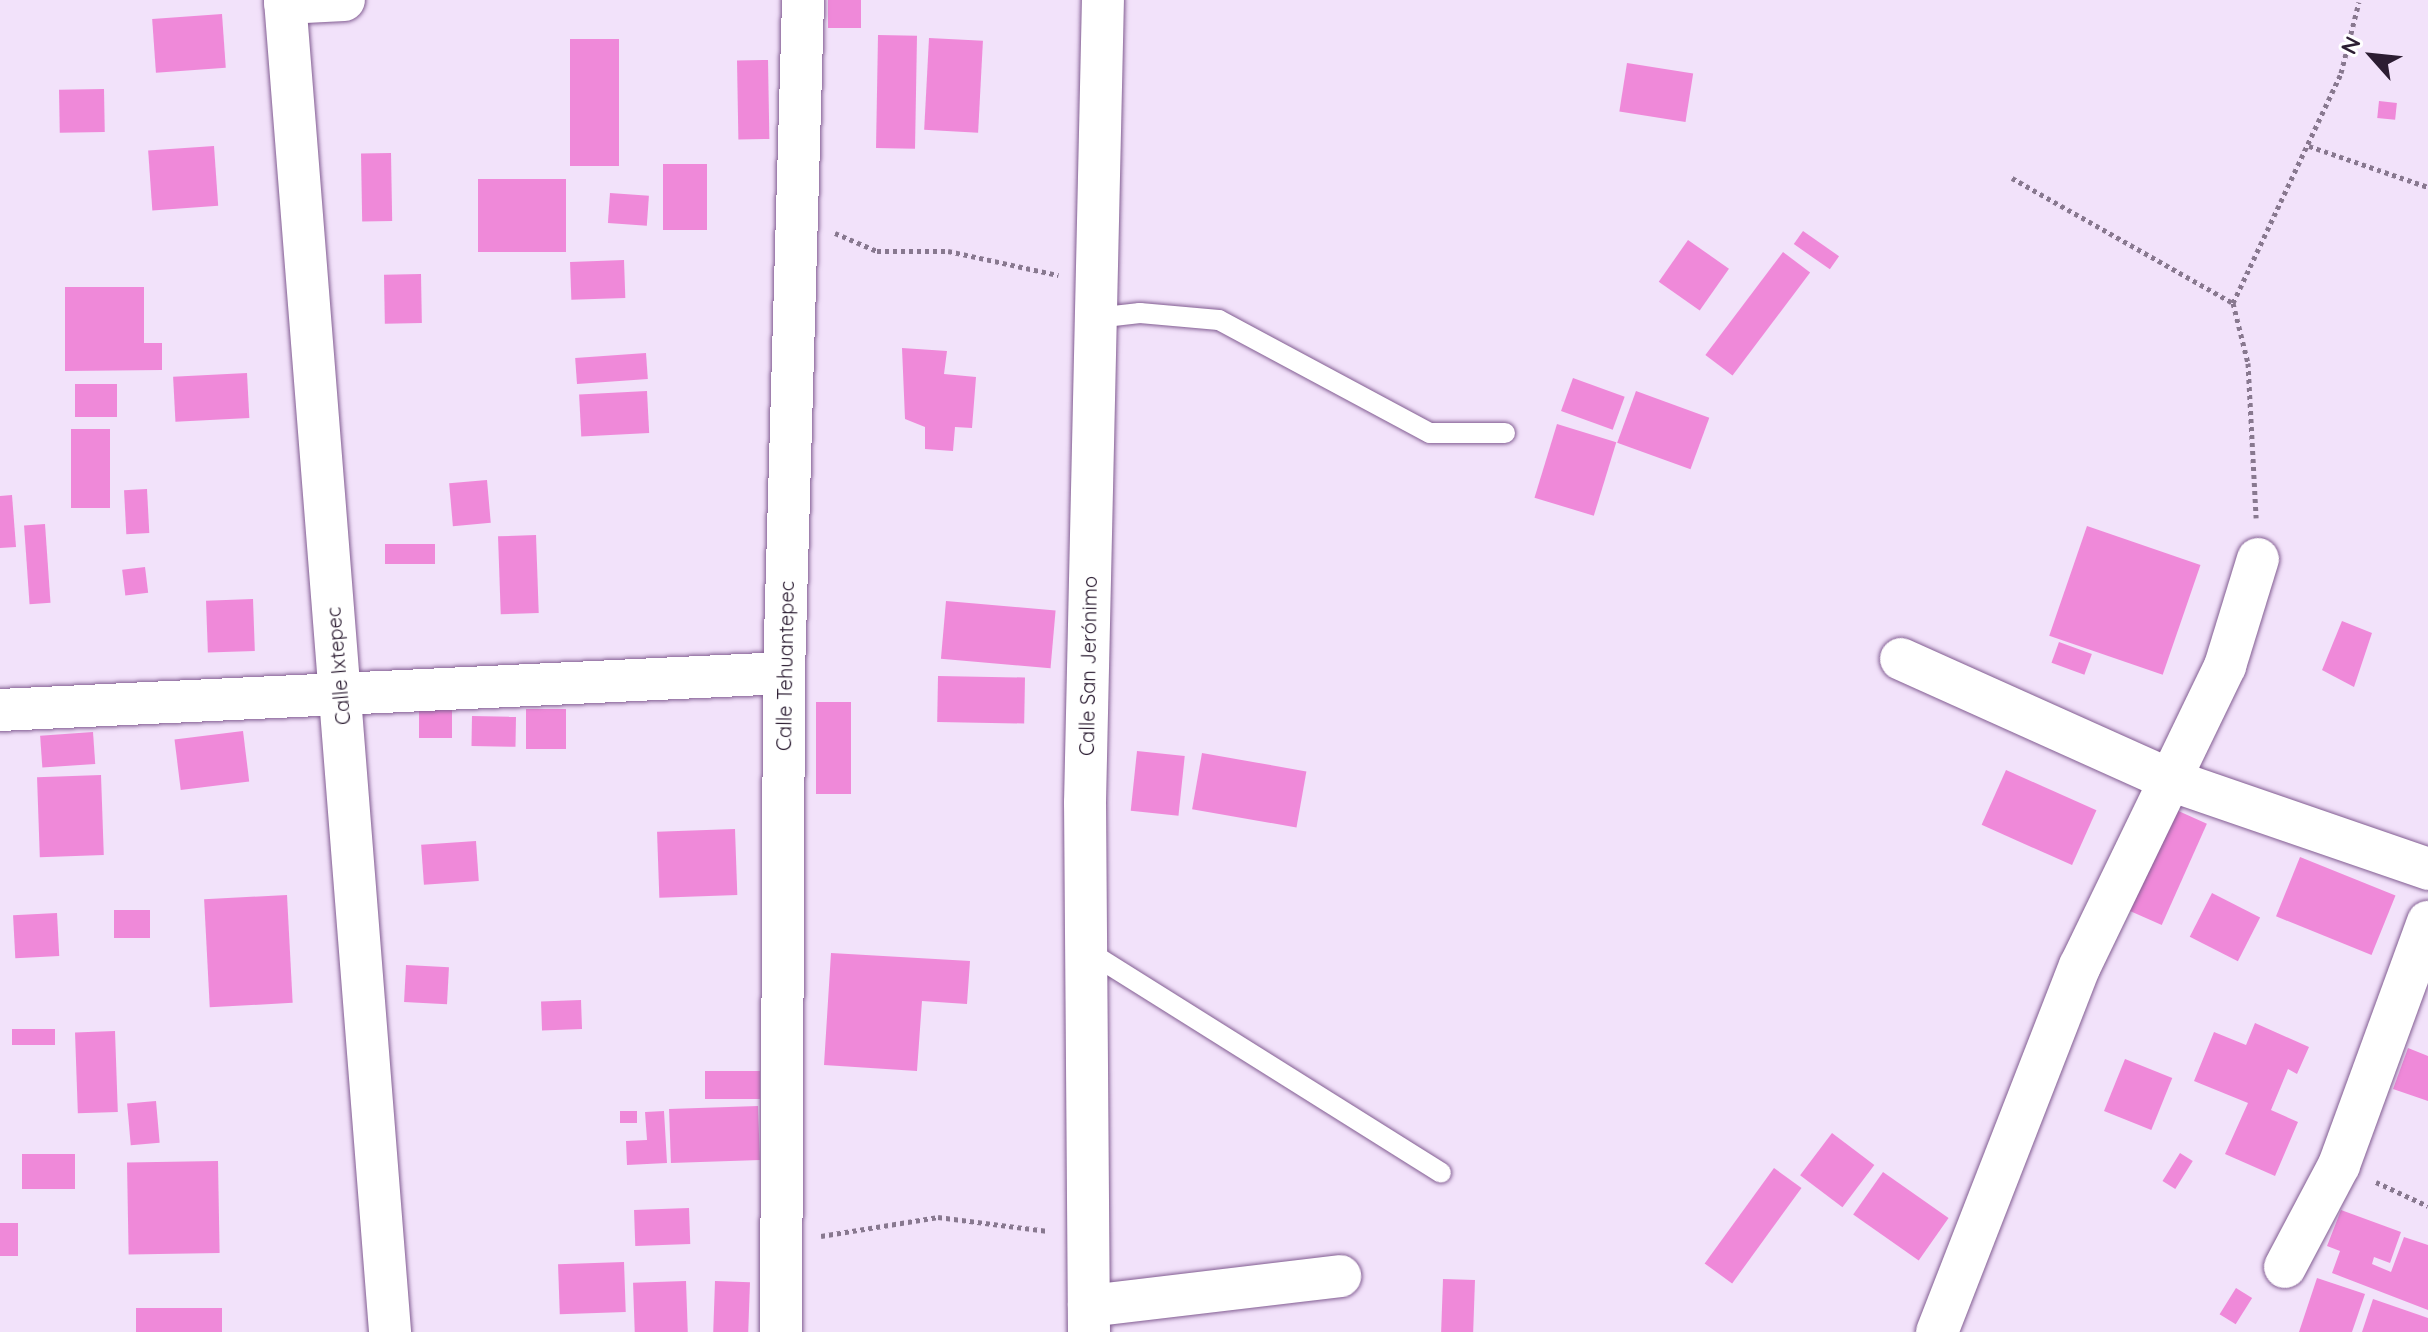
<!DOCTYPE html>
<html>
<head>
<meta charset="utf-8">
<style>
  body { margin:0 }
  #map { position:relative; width:2428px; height:1332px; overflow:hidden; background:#f2e2fa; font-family:Quicksand,sans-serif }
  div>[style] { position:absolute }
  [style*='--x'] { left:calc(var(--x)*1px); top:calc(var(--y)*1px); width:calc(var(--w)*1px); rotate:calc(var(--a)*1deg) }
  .building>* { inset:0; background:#ef89d9; transform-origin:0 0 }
  .path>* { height:5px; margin-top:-2.5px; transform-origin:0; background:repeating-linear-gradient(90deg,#88788f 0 4px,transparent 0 8px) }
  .roads { filter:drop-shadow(0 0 2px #825d92) drop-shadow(0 0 2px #825d92) }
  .service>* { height:20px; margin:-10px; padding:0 10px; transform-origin:10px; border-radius:10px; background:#fff }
  .minor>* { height:42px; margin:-21px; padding:0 21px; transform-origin:21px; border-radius:21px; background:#fff }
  span { translate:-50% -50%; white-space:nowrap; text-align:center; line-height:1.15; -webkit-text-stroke:8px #fff; paint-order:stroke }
  .street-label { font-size:20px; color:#2c1d32 }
  .north { position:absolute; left:2332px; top:16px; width:80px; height:80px; -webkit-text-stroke:6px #fff; paint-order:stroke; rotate:297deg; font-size:22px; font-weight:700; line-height:32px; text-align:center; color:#2c1d32 }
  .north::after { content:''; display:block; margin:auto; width:28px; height:36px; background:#2c1d32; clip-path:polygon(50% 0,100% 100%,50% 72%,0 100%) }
</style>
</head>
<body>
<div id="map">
  <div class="building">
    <div style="left:828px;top:0;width:33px;height:28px"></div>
    <div style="left:222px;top:14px;width:54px;height:70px;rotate:86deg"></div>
    <div style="left:878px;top:35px;width:39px;height:113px;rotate:1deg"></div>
    <div style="left:929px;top:38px;width:54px;height:92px;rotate:3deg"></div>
    <div style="left:570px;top:39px;width:49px;height:127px"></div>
    <div style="left:768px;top:60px;width:79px;height:31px;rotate:89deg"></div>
    <div style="left:1627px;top:63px;width:67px;height:49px;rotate:9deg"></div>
    <div style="left:104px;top:89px;width:43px;height:45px;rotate:89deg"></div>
    <div style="left:2379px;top:101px;width:18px;height:17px;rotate:6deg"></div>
    <div style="left:214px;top:146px;width:60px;height:66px;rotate:86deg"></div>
    <div style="left:391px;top:153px;width:68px;height:30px;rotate:89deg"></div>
    <div style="left:707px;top:164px;width:66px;height:44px;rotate:90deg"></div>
    <div style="left:566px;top:179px;width:73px;height:88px;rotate:90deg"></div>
    <div style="left:610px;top:193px;width:39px;height:30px;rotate:4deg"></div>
    <div style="left:1803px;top:231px;width:44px;height:16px;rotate:35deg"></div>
    <div style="left:1688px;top:240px;width:50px;height:51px;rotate:35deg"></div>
    <div style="left:1783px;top:252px;width:34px;height:129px;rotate:37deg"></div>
    <div style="left:624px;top:260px;width:38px;height:54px;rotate:88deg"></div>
    <div style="left:421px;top:274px;width:49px;height:37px;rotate:89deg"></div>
    <div style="clip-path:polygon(65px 287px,144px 287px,144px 343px,162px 343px,162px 370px,65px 371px)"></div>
    <div style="clip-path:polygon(902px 348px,947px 351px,944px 374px,976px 377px,972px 428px,955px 427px,953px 451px,925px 449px,925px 427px,905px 419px)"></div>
    <div style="left:646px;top:353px;width:26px;height:71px;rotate:86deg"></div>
    <div style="left:247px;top:373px;width:45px;height:74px;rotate:87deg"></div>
    <div style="left:1573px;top:378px;width:55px;height:35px;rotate:20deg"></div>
    <div style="left:75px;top:384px;width:42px;height:33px"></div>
    <div style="left:647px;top:391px;width:42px;height:68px;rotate:87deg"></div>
    <div style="left:1636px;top:391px;width:78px;height:55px;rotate:20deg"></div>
    <div style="left:1557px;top:424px;width:62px;height:77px;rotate:17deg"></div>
    <div style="left:110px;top:429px;width:79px;height:39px;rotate:90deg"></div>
    <div style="left:487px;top:480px;width:43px;height:38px;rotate:85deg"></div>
    <div style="left:147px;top:489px;width:44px;height:23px;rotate:87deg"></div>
    <div style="clip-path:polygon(12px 495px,16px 547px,0 548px,0 496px)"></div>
    <div style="left:45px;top:524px;width:79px;height:21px;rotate:86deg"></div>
    <div style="left:2087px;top:526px;width:120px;height:116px;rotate:19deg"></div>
    <div style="left:536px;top:535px;width:78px;height:38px;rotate:88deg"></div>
    <div style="left:435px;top:544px;width:20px;height:50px;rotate:90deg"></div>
    <div style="left:145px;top:567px;width:26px;height:23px;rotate:83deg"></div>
    <div style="left:253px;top:599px;width:52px;height:47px;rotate:88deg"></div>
    <div style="left:946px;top:601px;width:110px;height:58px;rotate:5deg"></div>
    <div style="clip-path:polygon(2342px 621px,2372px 633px,2354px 687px,2322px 670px)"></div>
    <div style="left:2059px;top:642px;width:35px;height:22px;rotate:20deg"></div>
    <div style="left:938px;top:676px;width:87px;height:46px;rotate:1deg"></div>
    <div style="left:419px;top:701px;width:33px;height:37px"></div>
    <div style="left:816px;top:702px;width:35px;height:92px"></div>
    <div style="left:526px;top:709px;width:40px;height:40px"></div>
    <div style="left:472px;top:716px;width:44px;height:30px;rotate:1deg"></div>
    <div style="left:243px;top:731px;width:51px;height:69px;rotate:83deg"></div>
    <div style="left:93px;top:732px;width:32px;height:53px;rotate:86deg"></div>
    <div style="left:1137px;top:751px;width:48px;height:60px;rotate:6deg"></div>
    <div style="left:1202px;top:753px;width:106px;height:57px;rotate:10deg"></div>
    <div style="left:2006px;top:770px;width:99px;height:60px;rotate:24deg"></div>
    <div style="left:101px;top:775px;width:80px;height:64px;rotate:88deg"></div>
    <div style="left:2174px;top:809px;width:36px;height:111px;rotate:24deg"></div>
    <div style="left:735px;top:829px;width:66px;height:78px;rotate:88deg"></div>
    <div style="left:476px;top:841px;width:40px;height:55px;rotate:86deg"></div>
    <div style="left:2300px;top:857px;width:103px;height:64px;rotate:22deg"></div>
    <div style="left:2212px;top:893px;width:54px;height:49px;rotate:27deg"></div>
    <div style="left:287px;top:895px;width:108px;height:83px;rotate:87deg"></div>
    <div style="left:150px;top:910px;width:28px;height:36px;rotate:90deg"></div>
    <div style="left:57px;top:913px;width:43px;height:44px;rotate:87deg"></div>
    <div style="clip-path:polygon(831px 953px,970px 961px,967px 1004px,922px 1001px,917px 1071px,824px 1065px)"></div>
    <div style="left:406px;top:965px;width:43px;height:37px;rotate:3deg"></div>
    <div style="left:581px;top:1000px;width:29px;height:40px;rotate:88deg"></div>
    <div style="clip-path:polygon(2255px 1023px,2309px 1047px,2297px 1074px,2288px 1069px,2271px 1110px,2298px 1122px,2275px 1176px,2225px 1154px,2248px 1103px,2194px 1081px,2214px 1032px,2246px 1045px)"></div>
    <div style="left:55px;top:1029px;width:16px;height:43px;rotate:90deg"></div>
    <div style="left:115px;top:1031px;width:81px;height:40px;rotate:88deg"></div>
    <div style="clip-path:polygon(2408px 1048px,2428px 1056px,2428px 1101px,2393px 1089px)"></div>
    <div style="left:2125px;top:1059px;width:51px;height:56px;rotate:22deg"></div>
    <div style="left:705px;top:1071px;width:55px;height:28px"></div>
    <div style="left:156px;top:1101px;width:42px;height:29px;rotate:85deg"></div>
    <div style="left:758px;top:1106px;width:54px;height:89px;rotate:88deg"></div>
    <div style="left:620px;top:1111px;width:17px;height:12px"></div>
    <div style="clip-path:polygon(664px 1111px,667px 1163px,627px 1165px,626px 1141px,647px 1140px,645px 1112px)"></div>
    <div style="left:1832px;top:1133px;width:53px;height:53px;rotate:37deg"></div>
    <div style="left:2180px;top:1153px;width:15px;height:33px;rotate:32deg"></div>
    <div style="left:75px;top:1154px;width:35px;height:53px;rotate:90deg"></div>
    <div style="left:218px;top:1161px;width:92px;height:91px;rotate:89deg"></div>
    <div style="left:1774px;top:1168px;width:34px;height:118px;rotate:36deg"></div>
    <div style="left:1883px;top:1172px;width:80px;height:52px;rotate:35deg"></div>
    <div style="left:689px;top:1208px;width:36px;height:55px;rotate:88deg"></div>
    <div style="clip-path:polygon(2341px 1210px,2401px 1232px,2390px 1263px,2374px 1257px,2372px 1264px,2391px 1272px,2404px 1237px,2428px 1245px,2428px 1310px,2332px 1273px,2340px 1251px,2327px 1246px)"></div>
    <div style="left:0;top:1223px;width:18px;height:33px"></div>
    <div style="left:624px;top:1262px;width:50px;height:66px;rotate:88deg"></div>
    <div style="clip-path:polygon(2317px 1278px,2365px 1294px,2352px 1332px,2299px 1332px)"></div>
    <div style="left:1443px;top:1279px;width:32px;height:53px;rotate:2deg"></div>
    <div style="left:686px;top:1281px;width:51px;height:53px;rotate:88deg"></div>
    <div style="left:715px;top:1281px;width:35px;height:51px;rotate:2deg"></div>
    <div style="left:2236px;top:1288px;width:19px;height:31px;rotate:32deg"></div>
    <div style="clip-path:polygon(2373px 1299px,2428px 1318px,2428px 1332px,2362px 1332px)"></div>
    <div style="left:136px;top:1308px;width:86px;height:24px"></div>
  </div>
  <div class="path">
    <div style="--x:2309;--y:146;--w:126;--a:19"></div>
    <div style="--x:2012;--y:178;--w:254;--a:29.5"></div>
    <div style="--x:2233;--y:303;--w:62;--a:76"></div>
    <div style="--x:2248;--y:363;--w:155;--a:87"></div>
    <div style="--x:835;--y:233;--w:46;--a:23.2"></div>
    <div style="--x:877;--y:251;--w:71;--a:0"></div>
    <div style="--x:948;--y:251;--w:113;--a:12.3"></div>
    <div style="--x:2233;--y:303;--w:254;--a:-64.8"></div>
    <div style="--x:2341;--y:73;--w:73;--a:-75.8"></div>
    <div style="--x:2376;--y:1182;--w:57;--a:24.8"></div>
    <div style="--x:821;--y:1236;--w:119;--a:-9.2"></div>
    <div style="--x:938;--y:1217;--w:111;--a:7.3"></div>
  </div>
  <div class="roads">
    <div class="service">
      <div style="--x:1096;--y:318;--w:44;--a:-6.5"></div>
      <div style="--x:1140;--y:313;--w:79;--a:5.1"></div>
      <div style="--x:1219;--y:320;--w:239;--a:28.2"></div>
      <div style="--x:1430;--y:433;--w:75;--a:0"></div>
      <div style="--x:1086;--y:950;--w:419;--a:32.1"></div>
    </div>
    <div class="minor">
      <div style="--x:285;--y:0;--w:1336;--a:85.49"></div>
      <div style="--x:285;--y:3;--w:59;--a:-2.9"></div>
      <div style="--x:1901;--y:659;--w:298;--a:24.2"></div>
      <div style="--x:2173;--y:781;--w:270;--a:19"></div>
      <div style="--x:0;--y:710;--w:785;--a:-2.7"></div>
      <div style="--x:2285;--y:1267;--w:115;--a:-62.1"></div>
      <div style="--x:2339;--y:1165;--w:259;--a:-69.9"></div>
      <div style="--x:1089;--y:1306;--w:253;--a:-6.8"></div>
      <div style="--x:781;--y:1332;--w:659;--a:-89.74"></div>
      <div style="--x:784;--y:673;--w:673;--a:-88.38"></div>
      <div style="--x:1089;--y:1332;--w:529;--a:-90.43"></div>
      <div style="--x:1085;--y:803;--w:803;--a:-88.72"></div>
      <div style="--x:1937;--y:1332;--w:393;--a:-68.7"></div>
      <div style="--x:2080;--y:966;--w:333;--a:-64.2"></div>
      <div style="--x:2225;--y:666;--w:112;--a:-72.9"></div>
    </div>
  </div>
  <div class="street-label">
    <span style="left:338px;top:666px;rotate:-95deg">Calle Ixtepec</span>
    <span style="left:785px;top:666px;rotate:-89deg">Calle Tehuantepec</span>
    <span style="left:1088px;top:666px;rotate:-89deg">Calle San Jerónimo</span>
  </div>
  <div class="north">N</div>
</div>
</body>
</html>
